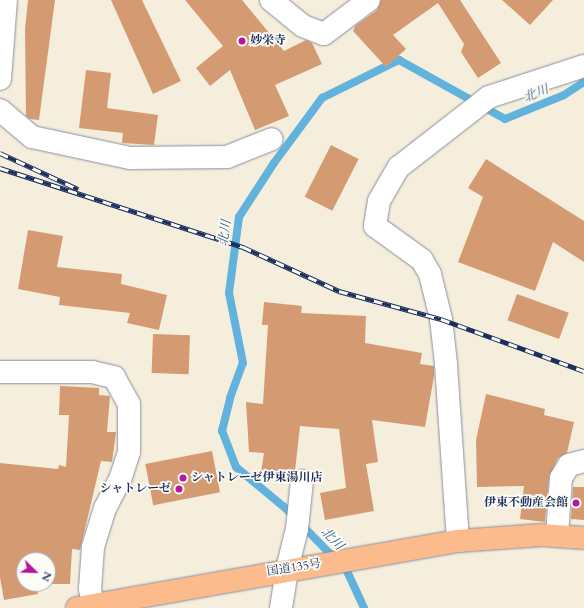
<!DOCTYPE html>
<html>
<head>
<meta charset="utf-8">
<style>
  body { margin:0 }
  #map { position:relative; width:584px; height:608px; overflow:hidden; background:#f6eedc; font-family:Cardo,"Noto Serif JP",serif }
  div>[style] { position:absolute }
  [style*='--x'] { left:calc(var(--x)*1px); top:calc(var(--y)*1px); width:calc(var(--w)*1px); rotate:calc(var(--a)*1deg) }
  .stream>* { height:8px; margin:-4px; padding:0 4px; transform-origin:4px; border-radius:4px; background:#61b3dd }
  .building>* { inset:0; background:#d49b72; transform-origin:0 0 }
  .roads { filter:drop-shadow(0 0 1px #888e9d) drop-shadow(0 0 1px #888e9d) }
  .minor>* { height:22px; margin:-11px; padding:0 11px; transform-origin:11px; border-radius:11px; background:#fff }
  .highway>* { height:22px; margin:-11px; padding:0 11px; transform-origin:11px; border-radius:11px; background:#fbbb8c }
  .rail>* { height:4.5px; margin-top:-2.25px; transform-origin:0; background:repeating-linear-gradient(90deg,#fdfcf7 0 9px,#1b2f5e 0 18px); box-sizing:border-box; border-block:1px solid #1b2f5e }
  .dots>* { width:11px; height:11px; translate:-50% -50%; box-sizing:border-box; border:2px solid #fdfcf7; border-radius:50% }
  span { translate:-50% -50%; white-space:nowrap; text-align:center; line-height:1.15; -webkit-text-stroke:3.5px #fdfcf7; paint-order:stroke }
  .poi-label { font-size:12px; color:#1b2f5e; font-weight:700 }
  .left { translate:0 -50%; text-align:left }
  .right { translate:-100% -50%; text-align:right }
  .street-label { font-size:12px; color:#1b2f5e }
  .water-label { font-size:13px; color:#345d8a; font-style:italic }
  .north { position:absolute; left:16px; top:552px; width:40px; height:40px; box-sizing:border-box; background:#fdfcf7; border:1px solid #a3aaba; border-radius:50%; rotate:113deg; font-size:11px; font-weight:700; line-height:16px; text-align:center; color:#1b2f5e }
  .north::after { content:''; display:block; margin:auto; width:14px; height:18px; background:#b5179e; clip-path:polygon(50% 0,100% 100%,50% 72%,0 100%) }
</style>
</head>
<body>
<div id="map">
  <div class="stream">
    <div style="--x:364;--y:608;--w:41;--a:-114.7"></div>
    <div style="--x:347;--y:571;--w:90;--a:-134.5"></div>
    <div style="--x:284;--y:507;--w:62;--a:-140.2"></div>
    <div style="--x:236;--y:467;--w:39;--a:-111"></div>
    <div style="--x:222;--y:431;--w:34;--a:-76"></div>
    <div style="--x:230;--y:398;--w:37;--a:-70"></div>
    <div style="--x:243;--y:363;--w:71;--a:-101.3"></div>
    <div style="--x:229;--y:293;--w:77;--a:-82.5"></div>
    <div style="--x:239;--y:217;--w:64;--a:-57.1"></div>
    <div style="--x:274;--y:163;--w:81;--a:-53.6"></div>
    <div style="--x:322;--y:98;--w:86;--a:-26.3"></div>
    <div style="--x:399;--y:60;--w:121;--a:29.1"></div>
    <div style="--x:505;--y:119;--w:64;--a:-22.1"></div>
    <div style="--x:564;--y:95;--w:24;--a:-33"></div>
  </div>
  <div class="building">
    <div style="clip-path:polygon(28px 0,55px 0,39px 120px,30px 119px,26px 116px,25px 29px)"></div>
    <div style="clip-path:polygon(111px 0,142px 0,181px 81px,153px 94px)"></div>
    <div style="clip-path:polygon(185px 0,242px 0,284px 51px,306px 40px,312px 43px,322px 64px,275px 85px,289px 116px,255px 130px,230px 70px,210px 86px,196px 68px,223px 46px)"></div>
    <div style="clip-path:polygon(381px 0,460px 0,501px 63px,478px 78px,461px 52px,464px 44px,438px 3px,393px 35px,406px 49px,386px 67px,353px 31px,355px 26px,377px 10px)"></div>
    <div style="clip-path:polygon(502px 0,553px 0,530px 25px)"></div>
    <div style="clip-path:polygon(86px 70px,111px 73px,107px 108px,158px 115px,154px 145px,122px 143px,123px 133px,79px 128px)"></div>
    <div style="left:331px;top:145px;width:31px;height:58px;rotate:27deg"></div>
    <div style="clip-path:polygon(486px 159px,584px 221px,584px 262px,553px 242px,535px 291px,458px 262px,483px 197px,468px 188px)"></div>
    <div style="clip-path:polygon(28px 230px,63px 236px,57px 267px,122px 274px,121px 284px,167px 295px,159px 330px,127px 323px,130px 313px,59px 305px,60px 297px,18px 289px)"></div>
    <div style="left:517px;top:294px;width:55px;height:28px;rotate:20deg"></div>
    <div style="clip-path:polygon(264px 302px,302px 306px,301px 313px,366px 316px,365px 343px,422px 353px,420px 364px,434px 366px,434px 376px,425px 427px,372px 420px,378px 462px,366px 464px,374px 511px,325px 520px,320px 493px,346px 488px,339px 429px,300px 426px,295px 471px,291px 475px,261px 472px,264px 453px,249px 452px,246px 402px,263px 404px,268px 325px,262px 325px)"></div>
    <div style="left:153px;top:334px;width:37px;height:39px;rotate:2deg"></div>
    <div style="clip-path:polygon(60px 386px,99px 388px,99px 395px,110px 396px,107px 432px,116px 432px,112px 462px,101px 461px,80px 550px,72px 549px,70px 584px,48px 584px,48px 560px,24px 560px,24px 584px,36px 584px,38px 594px,4px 600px,0 577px,0 463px,58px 469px,59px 465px,66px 467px,69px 415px,59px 415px)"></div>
    <div style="clip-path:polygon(486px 394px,545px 409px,544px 415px,574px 422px,567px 453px,558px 458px,549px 477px,545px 522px,520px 519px,524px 486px,477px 487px,476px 440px)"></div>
    <div style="left:212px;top:451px;width:42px;height:68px;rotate:79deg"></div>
    <div style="clip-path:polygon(573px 487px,584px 487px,584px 520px,571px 519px)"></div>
  </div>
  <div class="roads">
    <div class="minor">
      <div style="--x:271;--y:0;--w:41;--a:39.1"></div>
      <div style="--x:303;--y:26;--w:22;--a:21"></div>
      <div style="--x:324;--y:34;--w:56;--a:-37.1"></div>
      <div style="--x:0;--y:79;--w:79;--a:-85.7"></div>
      <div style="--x:0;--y:110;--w:42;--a:40.2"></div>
      <div style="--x:32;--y:137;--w:100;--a:12.1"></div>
      <div style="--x:130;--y:158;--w:97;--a:-0.6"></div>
      <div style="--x:227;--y:157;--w:48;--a:-21.8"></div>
      <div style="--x:0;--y:372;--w:92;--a:0"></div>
      <div style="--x:92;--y:372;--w:23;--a:13"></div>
      <div style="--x:114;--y:377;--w:31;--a:61"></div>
      <div style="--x:129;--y:404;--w:48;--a:90"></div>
      <div style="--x:129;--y:452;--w:26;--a:108"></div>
      <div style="--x:121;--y:477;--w:35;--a:117"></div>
      <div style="--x:105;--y:508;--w:41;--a:107.1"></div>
      <div style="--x:93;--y:547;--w:42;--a:94.1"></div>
      <div style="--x:90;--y:589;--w:16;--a:79"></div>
      <div style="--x:557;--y:536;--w:58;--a:-86.1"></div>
      <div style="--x:561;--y:478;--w:15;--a:-58"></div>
      <div style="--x:569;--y:465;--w:16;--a:-15"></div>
      <div style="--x:458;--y:541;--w:177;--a:-93.9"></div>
      <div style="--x:446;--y:364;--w:45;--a:-96.3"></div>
      <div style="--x:441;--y:319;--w:46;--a:-103.7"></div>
      <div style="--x:430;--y:274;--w:16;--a:-120"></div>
      <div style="--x:422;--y:260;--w:58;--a:-144.1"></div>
      <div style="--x:375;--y:226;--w:25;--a:-81"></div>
      <div style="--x:379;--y:201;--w:39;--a:-60"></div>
      <div style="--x:399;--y:167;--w:114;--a:-37.9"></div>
      <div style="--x:489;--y:97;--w:100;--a:-18.1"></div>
      <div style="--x:281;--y:608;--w:39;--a:-81"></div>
      <div style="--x:287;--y:569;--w:41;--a:-76"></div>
      <div style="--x:297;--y:529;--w:48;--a:-84.1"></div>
    </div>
    <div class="highway">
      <div style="--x:77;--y:608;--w:387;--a:-10"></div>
      <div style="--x:458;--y:541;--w:84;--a:-4.1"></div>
      <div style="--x:542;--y:535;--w:42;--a:4.1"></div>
    </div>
  </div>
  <div class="rail">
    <div style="--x:0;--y:153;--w:86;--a:24.8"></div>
    <div style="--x:0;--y:168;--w:256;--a:18"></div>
    <div style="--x:243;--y:247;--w:106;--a:24.6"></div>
    <div style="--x:339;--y:291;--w:106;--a:15.4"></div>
    <div style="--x:441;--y:319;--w:152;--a:20"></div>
  </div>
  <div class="dots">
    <div style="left:242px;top:41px;background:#b5179e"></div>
    <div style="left:183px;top:478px;background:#b5179e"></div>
    <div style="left:179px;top:489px;background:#b5179e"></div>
    <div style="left:576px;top:503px;background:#b5179e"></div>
  </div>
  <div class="poi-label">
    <span class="left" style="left:250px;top:41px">妙栄寺</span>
    <span class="left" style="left:191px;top:478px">シャトレーゼ伊東湯川店</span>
    <span class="right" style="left:171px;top:489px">シャトレーゼ</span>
    <span class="right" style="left:568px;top:503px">伊東不動産会館</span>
  </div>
  <div class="street-label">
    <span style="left:294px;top:568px;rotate:-9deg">国道135号</span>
  </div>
  <div class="water-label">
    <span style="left:536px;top:94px;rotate:-22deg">北川</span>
    <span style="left:225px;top:233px;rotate:-81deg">北川</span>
    <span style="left:332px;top:539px;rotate:45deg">北川</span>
  </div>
  <div class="north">N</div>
</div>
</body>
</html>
